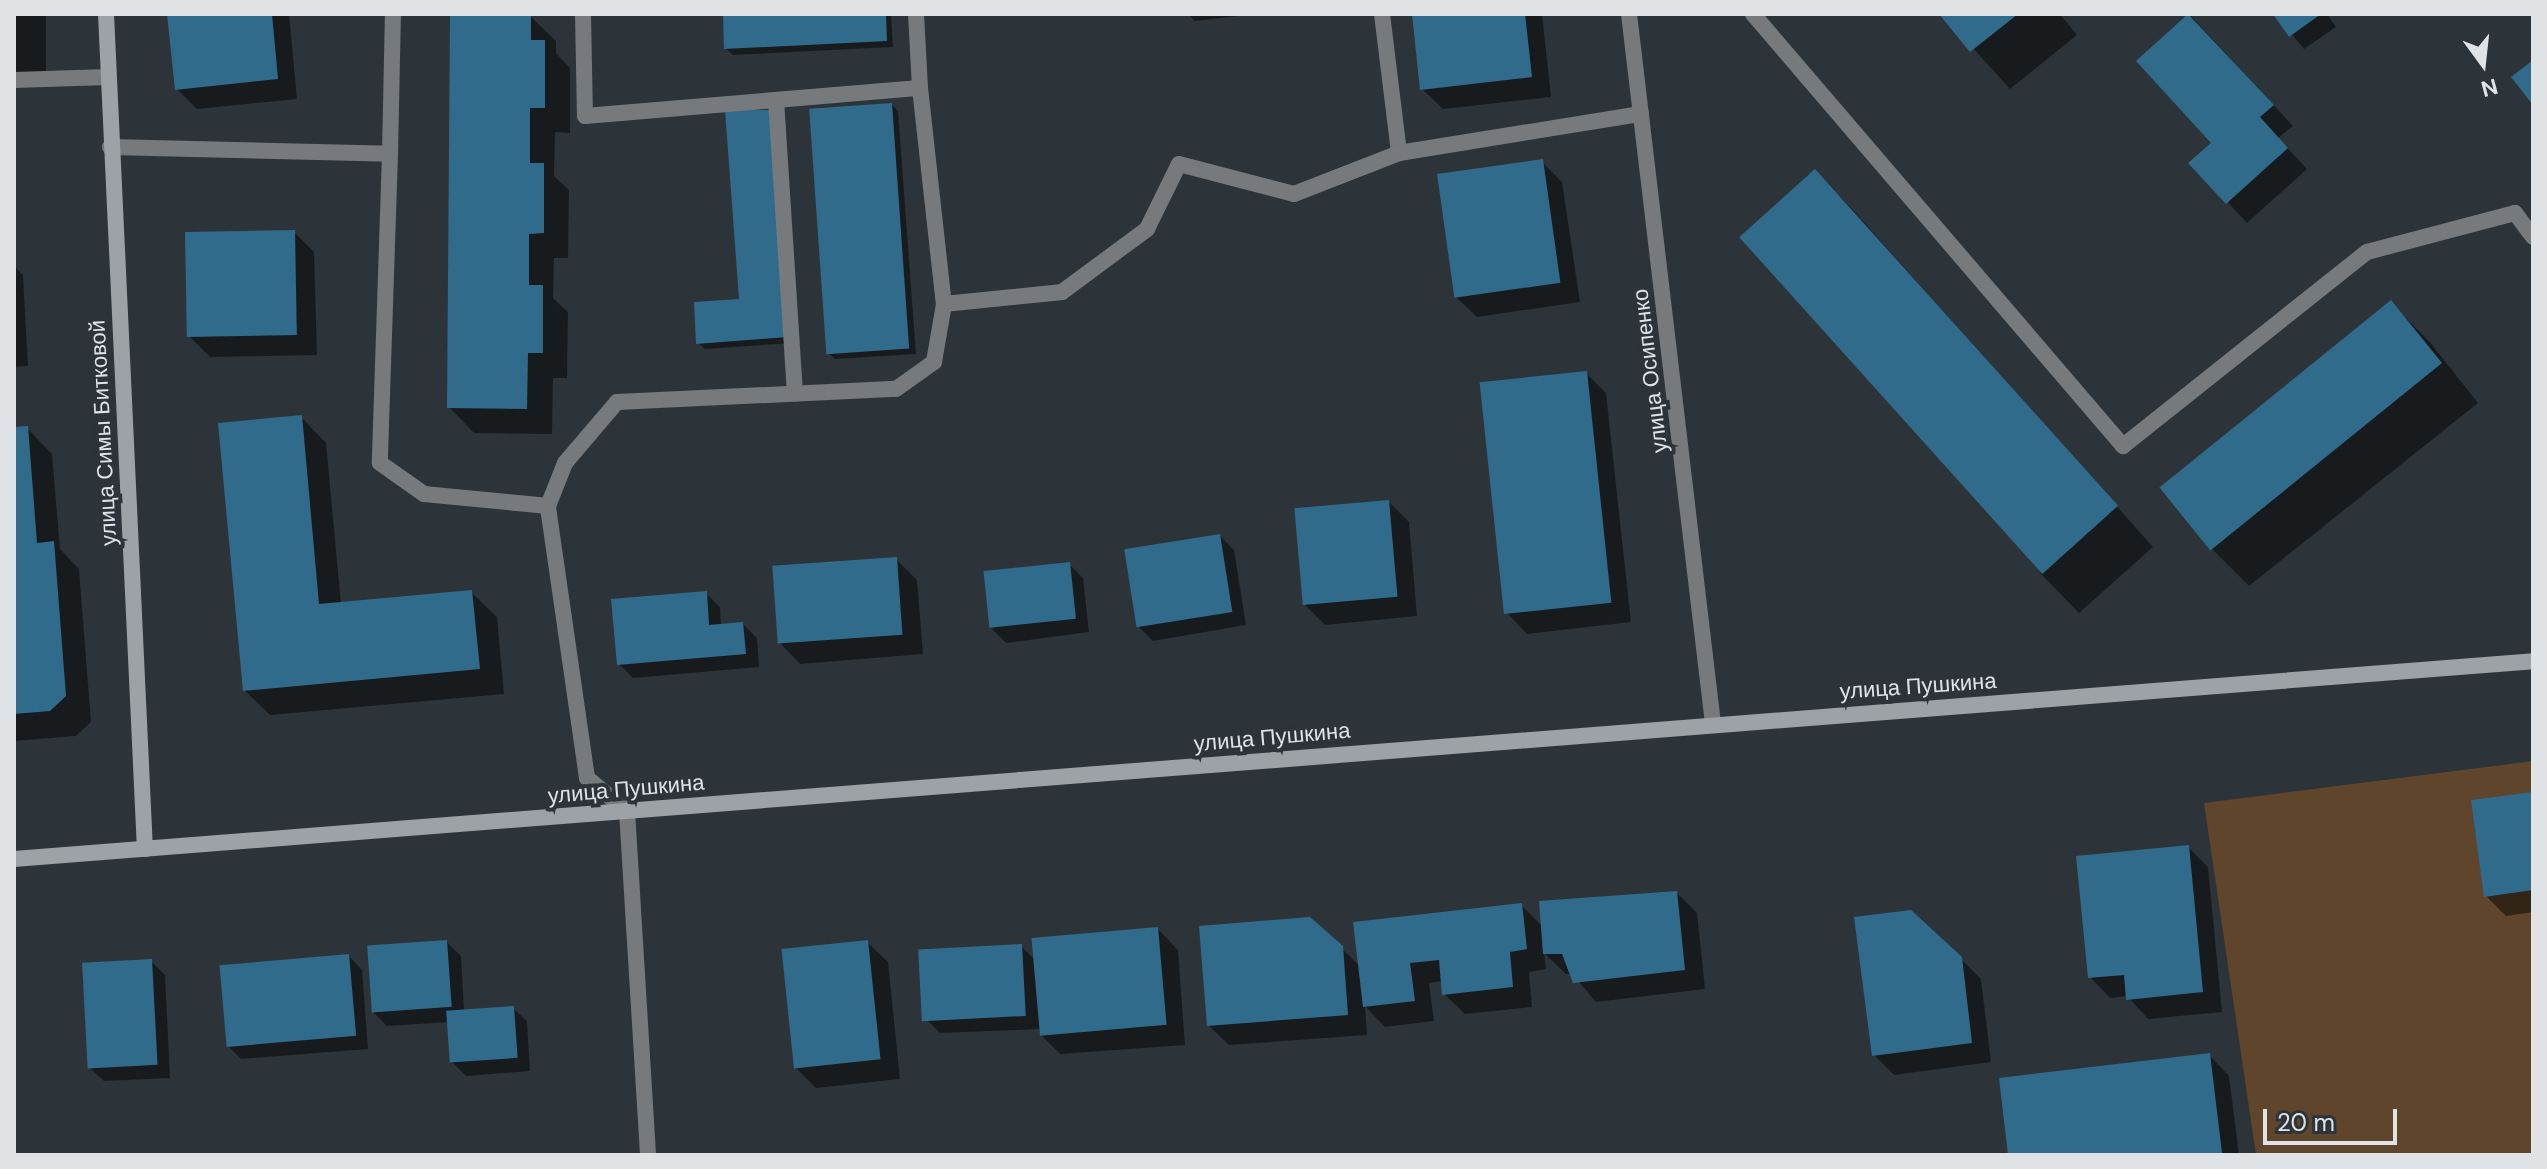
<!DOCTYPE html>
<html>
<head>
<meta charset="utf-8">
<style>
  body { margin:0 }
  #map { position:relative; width:2547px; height:1169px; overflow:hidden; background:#2d3439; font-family:"DM Sans",sans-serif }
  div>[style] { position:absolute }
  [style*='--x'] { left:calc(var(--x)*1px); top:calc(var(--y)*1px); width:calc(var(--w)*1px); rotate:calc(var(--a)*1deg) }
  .green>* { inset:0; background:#5e452b }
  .shadow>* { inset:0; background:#0007; transform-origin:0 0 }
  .building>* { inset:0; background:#306b8c; transform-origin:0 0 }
  .lane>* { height:16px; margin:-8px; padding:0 8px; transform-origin:8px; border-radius:8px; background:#767a7c }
  .street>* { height:16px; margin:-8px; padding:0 8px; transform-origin:8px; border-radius:8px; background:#767a7c }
  .secondary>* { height:16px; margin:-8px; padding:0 8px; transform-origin:8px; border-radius:8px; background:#9ca2a5 }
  span { translate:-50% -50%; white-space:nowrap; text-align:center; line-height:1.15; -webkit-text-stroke:8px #2d3439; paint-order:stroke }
  .street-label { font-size:22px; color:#dfe3e6 }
  .frame { position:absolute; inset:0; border:16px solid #dfe3e6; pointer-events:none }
  .north { position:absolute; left:2443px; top:24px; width:80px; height:80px; -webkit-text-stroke:6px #2d3439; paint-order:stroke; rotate:165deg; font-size:22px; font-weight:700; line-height:32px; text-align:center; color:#dfe3e6 }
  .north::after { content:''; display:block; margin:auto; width:28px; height:36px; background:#dfe3e6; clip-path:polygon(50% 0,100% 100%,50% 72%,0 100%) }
  .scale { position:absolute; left:2263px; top:1109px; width:134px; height:36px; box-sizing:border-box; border:4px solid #dfe3e6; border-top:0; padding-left:10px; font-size:24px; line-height:28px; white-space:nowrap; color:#dfe3e6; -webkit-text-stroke:6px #2d3439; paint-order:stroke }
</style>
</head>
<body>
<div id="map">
  <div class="green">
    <div style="clip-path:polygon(2533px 761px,2533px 1155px,2256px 1155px,2204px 803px)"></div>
  </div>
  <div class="shadow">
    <div style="left:14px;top:14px;width:32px;height:68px"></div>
    <div style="clip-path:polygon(169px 14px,289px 14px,297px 99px,197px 109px,177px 89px)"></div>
    <div style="clip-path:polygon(725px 14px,891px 14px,893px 47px,733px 55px,726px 49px)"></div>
    <div style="clip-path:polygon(1188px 14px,1256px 14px,1195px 21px)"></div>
    <div style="clip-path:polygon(1414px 14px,1542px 14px,1551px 97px,1443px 109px,1422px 89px)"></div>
    <div style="clip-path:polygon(1942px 14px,2060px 14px,2077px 35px,2010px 89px)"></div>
    <div style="clip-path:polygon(2275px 14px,2327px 14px,2336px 27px,2304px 49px)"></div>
    <div style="clip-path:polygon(2190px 15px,2293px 126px,2278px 138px,2307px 169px,2247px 223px,2191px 163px,2213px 143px,2139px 61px)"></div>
    <div style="clip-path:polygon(530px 16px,556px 41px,556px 53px,570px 68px,570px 133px,555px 132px,554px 176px,569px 190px,568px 258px,554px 258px,553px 298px,568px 312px,567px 378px,553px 378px,552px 434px,474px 433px,449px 407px)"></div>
    <div style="clip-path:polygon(892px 105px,898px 111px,916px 354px,835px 359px,828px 353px)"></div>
    <div style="clip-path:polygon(1542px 162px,1562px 182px,1580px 302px,1477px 317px,1456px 297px)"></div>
    <div style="clip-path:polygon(1815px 171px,1853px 210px,2153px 547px,2079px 613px,2041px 574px)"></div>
    <div style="clip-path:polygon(294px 232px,314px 252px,317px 355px,210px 357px,190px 337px)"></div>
    <div style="clip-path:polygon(14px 266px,23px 275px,28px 366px,14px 367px)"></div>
    <div style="clip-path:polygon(741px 301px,793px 343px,705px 349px,698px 343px)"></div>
    <div style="clip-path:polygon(2390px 302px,2429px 341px,2478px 403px,2249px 586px,2211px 548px)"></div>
    <div style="clip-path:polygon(1586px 373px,1606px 393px,1631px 622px,1527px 634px,1507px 613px)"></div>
    <div style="clip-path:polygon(301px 417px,326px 443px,341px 604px,471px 592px,497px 617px,504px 694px,270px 715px,244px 690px)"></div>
    <div style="clip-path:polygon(27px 428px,52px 454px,60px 549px,79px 569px,91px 722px,76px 736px,14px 741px,14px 429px)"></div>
    <div style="clip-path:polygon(1389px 502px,1409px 522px,1417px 616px,1325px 625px,1305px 605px)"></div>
    <div style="clip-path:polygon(1220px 536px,1234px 550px,1246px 625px,1153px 641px,1139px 627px)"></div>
    <div style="clip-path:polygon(896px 559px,917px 580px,923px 654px,800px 664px,780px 643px)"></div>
    <div style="clip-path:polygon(1069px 564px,1083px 578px,1089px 632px,1006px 643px,992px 629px)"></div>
    <div style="clip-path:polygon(706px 593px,720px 607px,721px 626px,743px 624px,757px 638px,759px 667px,633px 678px,619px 664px)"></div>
    <div style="clip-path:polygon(2533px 794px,2533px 912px,2506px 916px,2486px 896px)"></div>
    <div style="clip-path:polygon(2188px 847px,2208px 867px,2222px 1012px,2148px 1019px,2127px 996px,2110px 998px,2090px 977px)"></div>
    <div style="clip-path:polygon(1677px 893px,1697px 913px,1705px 989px,1596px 1002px,1572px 974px,1566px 974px,1544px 953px,1546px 969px,1529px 972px,1532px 1007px,1465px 1014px,1444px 994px,1443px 981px,1429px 983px,1434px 1021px,1385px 1027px,1365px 1006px,1367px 1035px,1229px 1045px,1208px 1025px,1341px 948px,1361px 967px,1521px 905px,1543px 927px)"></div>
    <div style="clip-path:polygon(1158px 929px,1178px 950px,1185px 1045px,1060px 1054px,1040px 1034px,1040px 1029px,940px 1033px,926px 1019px,1021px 946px,1035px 960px)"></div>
    <div style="clip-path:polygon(447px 942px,461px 956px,464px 1011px,513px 1008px,527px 1021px,530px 1071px,466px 1076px,452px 1062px,449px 1022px,387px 1026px,373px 1012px)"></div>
    <div style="clip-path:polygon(867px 942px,888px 962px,900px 1079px,816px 1088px,796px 1068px)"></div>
    <div style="clip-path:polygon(349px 956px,362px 970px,368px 1049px,241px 1059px,227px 1045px)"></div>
    <div style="clip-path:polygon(1960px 958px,1981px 979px,1991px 1062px,1894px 1075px,1874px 1055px)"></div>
    <div style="clip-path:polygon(151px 961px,165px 975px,170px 1078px,104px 1081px,90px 1068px)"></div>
    <div style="clip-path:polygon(2209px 1055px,2229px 1076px,2239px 1155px,2010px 1155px,2001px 1080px)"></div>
  </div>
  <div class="building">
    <div style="clip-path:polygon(167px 14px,272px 14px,278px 79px,175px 90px)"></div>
    <div style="clip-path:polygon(450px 14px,531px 14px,531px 40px,545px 40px,545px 108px,530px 108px,530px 163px,544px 163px,544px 233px,529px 234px,529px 285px,543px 285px,543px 353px,528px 353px,527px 409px,447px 408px)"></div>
    <div style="clip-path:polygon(723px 14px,886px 14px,887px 41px,724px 49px)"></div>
    <div style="clip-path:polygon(1412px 14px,1525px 14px,1532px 77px,1420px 90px)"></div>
    <div style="clip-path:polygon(1939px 14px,2018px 14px,1970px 52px)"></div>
    <div style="clip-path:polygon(2188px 14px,2274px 105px,2260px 117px,2288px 148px,2226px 204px,2188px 163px,2211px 143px,2136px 61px)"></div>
    <div style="clip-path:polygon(2273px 14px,2321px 14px,2289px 37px)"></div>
    <div style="clip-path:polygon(2533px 60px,2533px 105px,2511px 77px)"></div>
    <div style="left:892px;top:103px;width:246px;height:83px;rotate:86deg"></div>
    <div style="clip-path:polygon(725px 110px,772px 110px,787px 337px,696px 344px,694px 302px,739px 299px)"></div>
    <div style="left:1543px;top:159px;width:125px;height:107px;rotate:82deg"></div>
    <div style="left:1815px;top:169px;width:453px;height:102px;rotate:48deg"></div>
    <div style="left:295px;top:230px;width:105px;height:110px;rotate:89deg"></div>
    <div style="left:2391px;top:300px;width:81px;height:298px;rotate:51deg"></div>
    <div style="left:1587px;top:371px;width:233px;height:108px;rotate:84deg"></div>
    <div style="clip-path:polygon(302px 415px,319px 604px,472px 590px,480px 669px,243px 691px,218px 423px)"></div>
    <div style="clip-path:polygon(28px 426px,37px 543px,54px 541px,66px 696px,50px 711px,14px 714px,14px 427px)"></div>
    <div style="left:1389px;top:500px;width:97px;height:95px;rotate:85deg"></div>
    <div style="left:1220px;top:534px;width:79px;height:97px;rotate:81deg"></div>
    <div style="left:897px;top:557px;width:78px;height:125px;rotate:86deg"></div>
    <div style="left:1070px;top:562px;width:57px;height:87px;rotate:84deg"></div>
    <div style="clip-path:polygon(707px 591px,709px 625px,743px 622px,746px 654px,617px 665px,611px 599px)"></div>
    <div style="clip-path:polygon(2533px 792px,2533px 890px,2484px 897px,2471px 800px)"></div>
    <div style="clip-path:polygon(2189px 845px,2203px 992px,2126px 1000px,2124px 975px,2088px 978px,2076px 856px)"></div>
    <div style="clip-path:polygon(1677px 891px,1685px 970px,1573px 983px,1562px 954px,1543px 954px,1539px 901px)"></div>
    <div style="clip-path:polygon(1522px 903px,1527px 949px,1510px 952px,1513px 987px,1442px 995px,1439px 960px,1410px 963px,1415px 1001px,1363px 1007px,1353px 922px)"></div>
    <div style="clip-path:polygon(1911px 910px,1962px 957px,1972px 1043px,1872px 1056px,1854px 917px)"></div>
    <div style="clip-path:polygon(1310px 917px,1343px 946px,1348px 1015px,1207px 1026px,1199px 926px)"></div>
    <div style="left:1158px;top:927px;width:98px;height:127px;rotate:85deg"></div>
    <div style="left:447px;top:940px;width:67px;height:80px;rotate:86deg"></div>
    <div style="left:868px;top:940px;width:120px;height:87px;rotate:84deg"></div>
    <div style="left:1022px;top:944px;width:72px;height:104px;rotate:87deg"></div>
    <div style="left:349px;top:954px;width:82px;height:130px;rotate:85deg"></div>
    <div style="left:152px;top:959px;width:106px;height:70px;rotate:87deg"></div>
    <div style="left:514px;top:1006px;width:52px;height:68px;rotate:86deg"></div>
    <div style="clip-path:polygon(2210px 1053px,2222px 1153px,2008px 1155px,1999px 1078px)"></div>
  </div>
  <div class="lane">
    <div style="--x:583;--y:14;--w:102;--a:88.9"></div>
    <div style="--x:585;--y:116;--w:336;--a:-4.8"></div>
    <div style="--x:920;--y:88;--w:74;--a:-93.1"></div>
    <div style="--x:1382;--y:14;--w:140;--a:83"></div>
    <div style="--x:1399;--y:153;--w:245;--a:-9.2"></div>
    <div style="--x:1753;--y:14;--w:569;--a:49.42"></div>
    <div style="--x:2123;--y:446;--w:312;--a:-38.5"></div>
    <div style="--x:2367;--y:252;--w:153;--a:-14.8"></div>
    <div style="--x:2515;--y:213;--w:30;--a:53"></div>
    <div style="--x:920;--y:88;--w:217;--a:83.7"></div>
    <div style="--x:776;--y:100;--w:294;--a:86.3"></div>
    <div style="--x:110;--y:147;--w:280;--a:1.4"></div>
    <div style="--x:390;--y:154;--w:140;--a:-88.8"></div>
    <div style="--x:390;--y:154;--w:309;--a:91.9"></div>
    <div style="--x:380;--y:463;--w:54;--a:35.2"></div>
    <div style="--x:424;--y:494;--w:125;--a:5.5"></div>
    <div style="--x:627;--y:811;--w:52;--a:-140.5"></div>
    <div style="--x:587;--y:778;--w:275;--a:-98.2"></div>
    <div style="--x:548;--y:506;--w:46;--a:-68.4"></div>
    <div style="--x:565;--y:463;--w:80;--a:-49.6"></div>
    <div style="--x:617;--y:402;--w:279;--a:-2.7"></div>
    <div style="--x:896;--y:389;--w:47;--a:-35.4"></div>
    <div style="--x:934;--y:362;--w:59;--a:-80.2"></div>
    <div style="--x:944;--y:304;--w:119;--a:-5.8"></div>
    <div style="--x:1062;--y:292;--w:106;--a:-36.5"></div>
    <div style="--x:1147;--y:229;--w:72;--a:-63.8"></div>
    <div style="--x:1179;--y:164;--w:119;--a:14.6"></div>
    <div style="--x:1294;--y:194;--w:113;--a:-21.3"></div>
  </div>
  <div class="street">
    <div style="--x:1629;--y:14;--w:715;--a:83.25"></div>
    <div style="--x:14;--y:80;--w:94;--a:-1.8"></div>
    <div style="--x:627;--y:811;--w:345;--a:86.5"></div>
  </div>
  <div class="secondary">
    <div style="--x:106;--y:14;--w:836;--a:87.33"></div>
    <div style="--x:14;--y:859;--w:2527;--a:-4.49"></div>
  </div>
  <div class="street-label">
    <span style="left:1650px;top:371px;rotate:-97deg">улица Осипенко</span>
    <span style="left:103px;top:433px;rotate:-93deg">улица Симы Битковой</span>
    <span style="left:1918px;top:686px;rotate:-4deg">улица Пушкина</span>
    <span style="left:1272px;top:737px;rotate:-5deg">улица Пушкина</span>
    <span style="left:626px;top:789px;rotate:-5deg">улица Пушкина</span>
  </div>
  <div class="frame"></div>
  <div class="north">N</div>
  <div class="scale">20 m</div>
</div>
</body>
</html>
